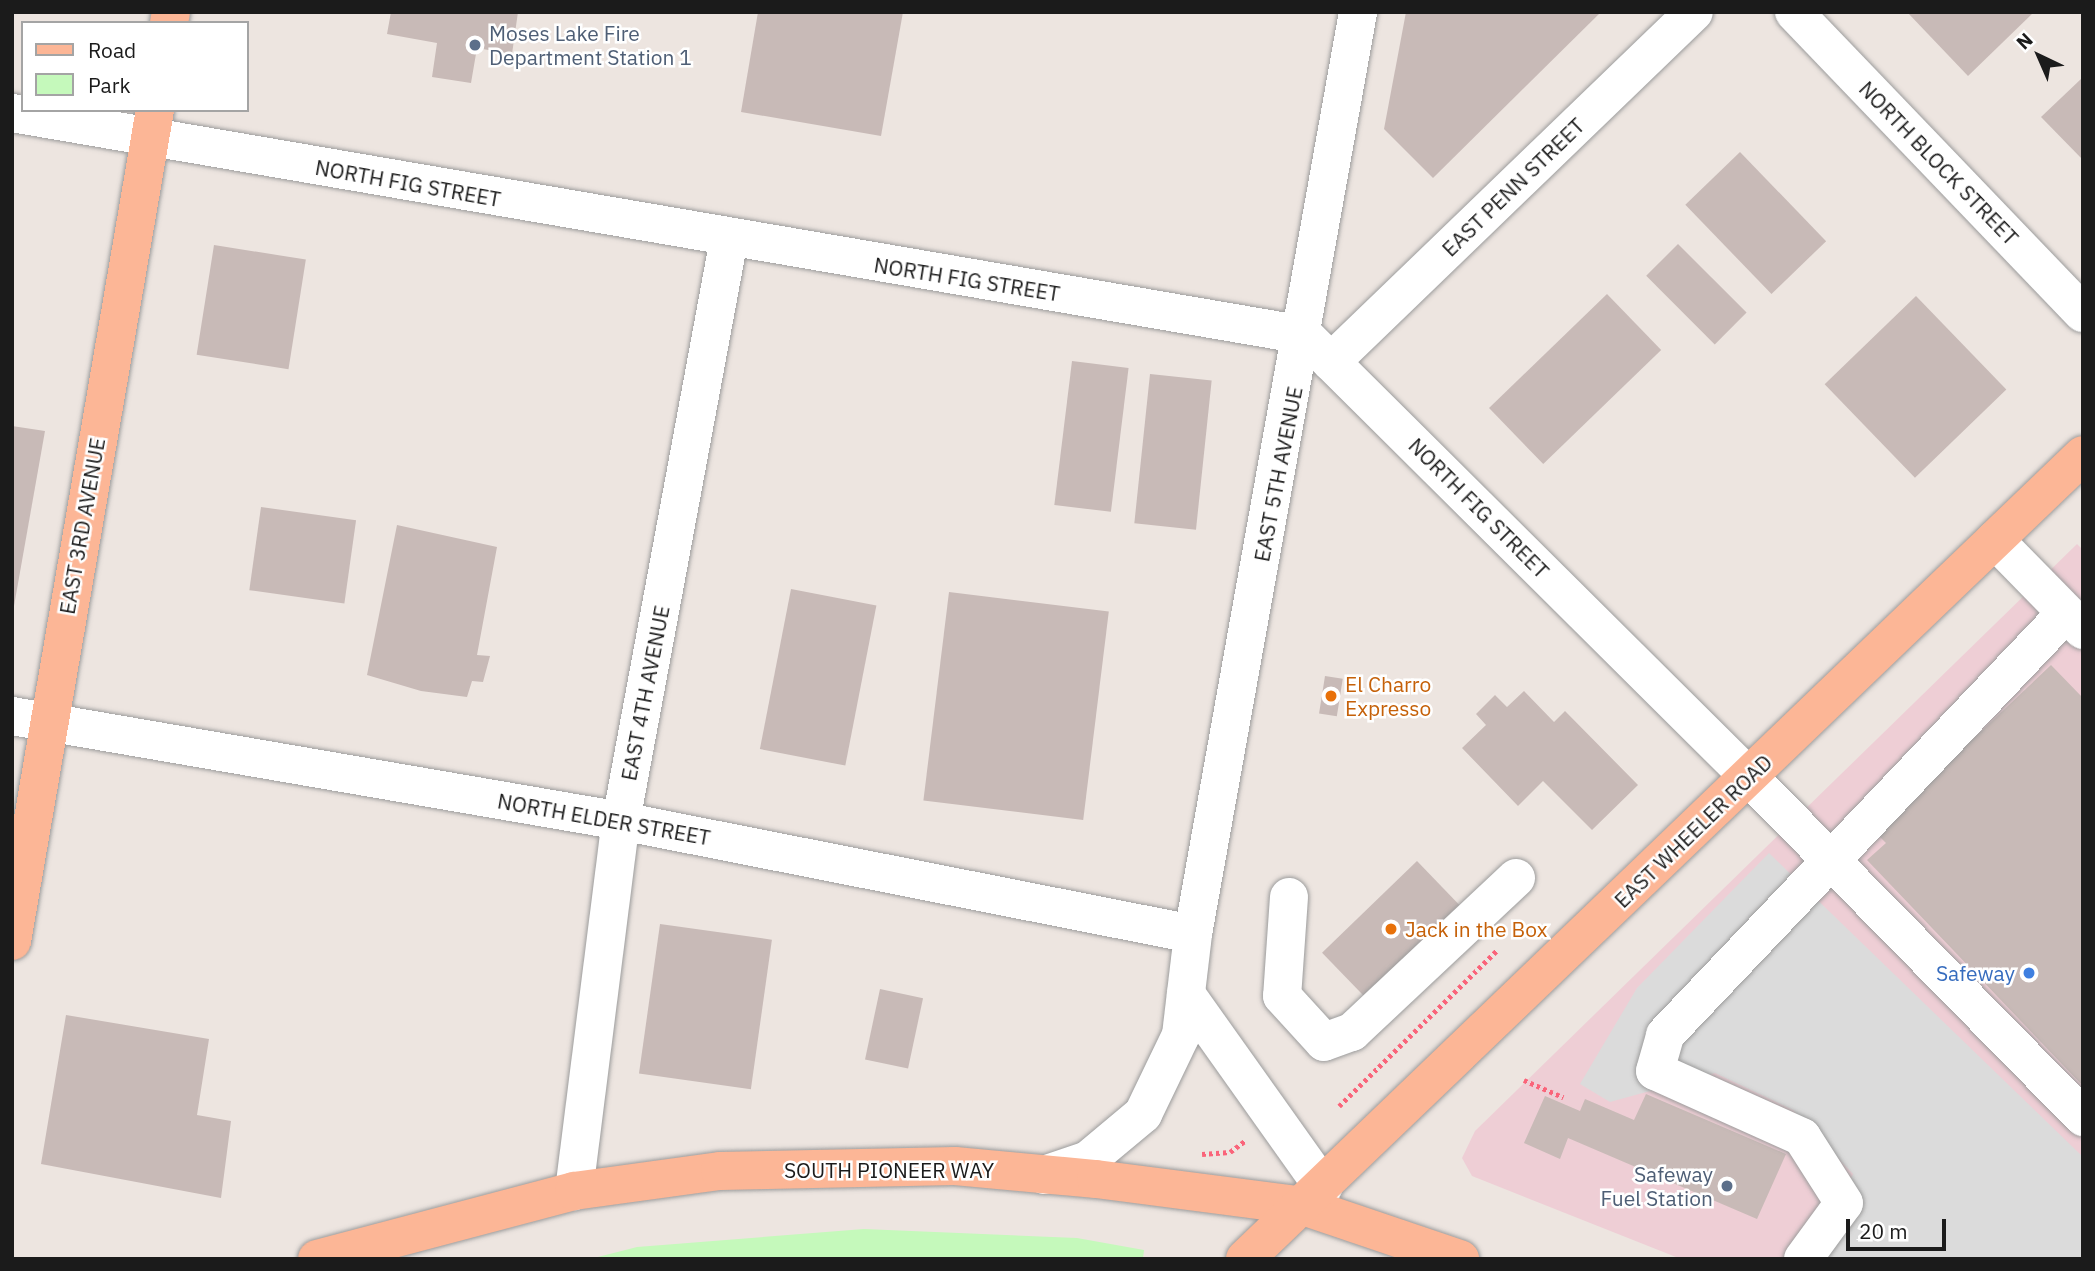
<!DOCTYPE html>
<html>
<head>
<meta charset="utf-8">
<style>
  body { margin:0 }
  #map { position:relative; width:2095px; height:1271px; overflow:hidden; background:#ede5e0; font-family:"IBM Plex Sans",sans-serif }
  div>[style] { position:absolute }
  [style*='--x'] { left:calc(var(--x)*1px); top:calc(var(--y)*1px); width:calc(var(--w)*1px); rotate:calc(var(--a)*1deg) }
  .commercial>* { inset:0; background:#eeced5 }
  .park>* { inset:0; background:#c5f9bb }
  .parking>* { inset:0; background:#dbdbdb }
  .building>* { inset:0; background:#c8bab7; transform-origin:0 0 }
  .path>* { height:4.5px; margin-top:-2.25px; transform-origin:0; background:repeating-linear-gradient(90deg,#fa647a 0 3.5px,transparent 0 7px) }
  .roads { filter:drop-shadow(0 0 2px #9c9c9c) drop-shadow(0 0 2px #9c9c9c) }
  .minor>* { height:38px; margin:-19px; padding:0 19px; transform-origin:19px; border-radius:19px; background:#fff }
  .major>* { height:38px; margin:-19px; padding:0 19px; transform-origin:19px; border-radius:19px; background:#fcb696 }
  .dots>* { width:19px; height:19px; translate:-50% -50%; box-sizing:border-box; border:4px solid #fff; border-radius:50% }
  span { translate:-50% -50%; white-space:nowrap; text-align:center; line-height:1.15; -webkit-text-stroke:5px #fff; paint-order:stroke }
  .service-label { font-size:21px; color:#4e5e75 }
  .left { translate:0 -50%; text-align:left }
  .right { translate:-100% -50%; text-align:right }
  .street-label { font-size:21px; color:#1b1b1b }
  .food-label { font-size:21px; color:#c56008 }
  .shop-label { font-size:21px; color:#366cbe }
  .frame { position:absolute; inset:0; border:14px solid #1b1b1b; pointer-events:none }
  .legend { position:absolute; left:21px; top:21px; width:228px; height:91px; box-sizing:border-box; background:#fff; border:2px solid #a4a4a4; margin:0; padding:9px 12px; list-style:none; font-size:21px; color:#1b1b1b }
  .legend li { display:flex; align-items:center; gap:14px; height:35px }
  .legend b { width:35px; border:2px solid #a4a4a4 }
  .north { position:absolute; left:2004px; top:21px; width:70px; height:70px; -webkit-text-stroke:5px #fff; paint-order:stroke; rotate:316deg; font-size:19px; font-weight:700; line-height:28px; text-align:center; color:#1b1b1b }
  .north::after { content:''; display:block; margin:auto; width:24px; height:32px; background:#1b1b1b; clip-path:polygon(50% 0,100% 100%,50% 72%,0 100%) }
  .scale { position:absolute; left:1846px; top:1219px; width:100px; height:32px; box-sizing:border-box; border:4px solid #1b1b1b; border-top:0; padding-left:9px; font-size:21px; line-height:24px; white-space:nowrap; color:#1b1b1b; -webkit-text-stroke:5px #fff; paint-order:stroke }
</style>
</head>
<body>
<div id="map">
  <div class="commercial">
    <div style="clip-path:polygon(2077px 544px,2083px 550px,2083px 1259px,1681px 1259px,1472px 1176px,1462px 1158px,1475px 1131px)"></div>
  </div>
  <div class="park">
    <div style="clip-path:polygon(864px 1229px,1077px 1238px,1144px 1250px,1143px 1259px,590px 1259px,637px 1247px)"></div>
  </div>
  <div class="parking">
    <div style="clip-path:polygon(1769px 853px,2083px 1157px,2083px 1259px,1813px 1259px,1853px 1174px,1793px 1110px,1715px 1073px,1610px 1102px,1580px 1084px,1637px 988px)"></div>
  </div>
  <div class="building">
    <div style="clip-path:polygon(391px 12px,518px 12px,512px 54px,477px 48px,471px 83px,432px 77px,437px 43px,387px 34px)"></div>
    <div style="clip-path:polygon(758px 12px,903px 12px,881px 136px,741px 112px)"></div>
    <div style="clip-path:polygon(1406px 12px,1601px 12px,1433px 178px,1384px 129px)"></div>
    <div style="clip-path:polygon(1907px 12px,2034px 12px,1968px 76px)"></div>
    <div style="clip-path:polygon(2081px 79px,2083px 80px,2083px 160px,2041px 117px)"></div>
    <div style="left:1740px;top:152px;width:124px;height:76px;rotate:46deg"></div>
    <div style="left:1678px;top:244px;width:97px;height:45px;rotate:45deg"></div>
    <div style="left:214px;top:245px;width:93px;height:111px;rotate:9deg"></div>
    <div style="left:1607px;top:294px;width:78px;height:164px;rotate:46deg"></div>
    <div style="left:1916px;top:296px;width:130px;height:127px;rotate:46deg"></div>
    <div style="left:1072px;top:361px;width:57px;height:145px;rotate:7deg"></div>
    <div style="left:1150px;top:374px;width:62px;height:150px;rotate:6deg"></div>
    <div style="clip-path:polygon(12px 426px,45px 431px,14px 606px,12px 605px)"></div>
    <div style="left:261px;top:507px;width:96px;height:84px;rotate:8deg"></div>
    <div style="clip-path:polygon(397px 525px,497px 547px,477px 655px,490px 656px,483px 682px,472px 681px,467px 697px,421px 691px,367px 675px)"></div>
    <div style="left:791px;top:589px;width:87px;height:163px;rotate:11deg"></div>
    <div style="left:949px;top:592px;width:161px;height:210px;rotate:7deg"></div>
    <div style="clip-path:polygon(2051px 665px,2083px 698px,2083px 1086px,1867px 860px,1886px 843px,1875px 832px)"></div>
    <div style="left:1325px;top:676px;width:18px;height:38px;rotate:9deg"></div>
    <div style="clip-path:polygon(1524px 691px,1554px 722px,1565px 711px,1638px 785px,1592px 830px,1543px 781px,1518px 806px,1462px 748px,1486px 725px,1476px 714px,1495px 695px,1507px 707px)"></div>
    <div style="left:1417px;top:861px;width:61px;height:132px;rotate:46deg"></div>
    <div style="left:660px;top:924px;width:113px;height:151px;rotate:8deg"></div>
    <div style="left:880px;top:989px;width:44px;height:72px;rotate:12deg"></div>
    <div style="clip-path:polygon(66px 1015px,209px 1039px,197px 1115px,231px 1121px,221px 1198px,41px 1164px)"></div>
    <div style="clip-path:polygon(1646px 1094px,1786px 1154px,1757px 1219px,1568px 1138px,1560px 1159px,1524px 1143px,1545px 1096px,1580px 1111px,1585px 1099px,1634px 1120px)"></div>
  </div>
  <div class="path">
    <div style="--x:1524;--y:1080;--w:43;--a:23.6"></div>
    <div style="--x:1339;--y:1106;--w:223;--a:-44.6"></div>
    <div style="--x:1202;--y:1154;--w:28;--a:-4"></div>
    <div style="--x:1230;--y:1152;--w:20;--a:-37"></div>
  </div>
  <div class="roads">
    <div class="minor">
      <div style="--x:1794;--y:12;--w:417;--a:46.2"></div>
      <div style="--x:12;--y:113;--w:1311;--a:9.75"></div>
      <div style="--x:1304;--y:335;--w:627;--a:44.81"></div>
      <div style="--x:1749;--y:777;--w:477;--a:45.5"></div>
      <div style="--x:1331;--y:362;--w:504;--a:-43.96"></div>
      <div style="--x:1995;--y:540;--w:126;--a:45.6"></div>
      <div style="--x:12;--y:716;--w:618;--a:9.78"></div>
      <div style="--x:621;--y:821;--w:583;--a:11.18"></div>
      <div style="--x:1289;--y:897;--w:99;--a:94"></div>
      <div style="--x:1282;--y:996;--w:62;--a:47.6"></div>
      <div style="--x:1324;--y:1042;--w:30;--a:-20"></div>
      <div style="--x:1352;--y:1032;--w:225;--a:-43.2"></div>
      <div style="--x:1186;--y:994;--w:237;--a:54.6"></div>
      <div style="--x:1044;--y:1175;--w:46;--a:-18.8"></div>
      <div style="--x:1088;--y:1160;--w:72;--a:-39.9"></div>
      <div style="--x:1143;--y:1114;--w:88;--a:-64.3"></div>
      <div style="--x:1181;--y:1035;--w:102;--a:-83.2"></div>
      <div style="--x:1193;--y:934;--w:937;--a:-79.85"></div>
      <div style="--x:574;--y:1191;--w:373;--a:-82.8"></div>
      <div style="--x:621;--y:821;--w:592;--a:-79.49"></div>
      <div style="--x:1803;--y:1259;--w:69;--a:-53.8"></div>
      <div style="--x:1844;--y:1203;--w:78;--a:-122.5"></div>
      <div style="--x:1802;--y:1137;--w:161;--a:-155.8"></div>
      <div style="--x:1655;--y:1071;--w:37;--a:-74"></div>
      <div style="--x:1665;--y:1035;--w:582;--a:-46.46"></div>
    </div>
    <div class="major">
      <div style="--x:169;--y:23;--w:11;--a:-80"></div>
      <div style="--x:12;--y:941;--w:843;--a:-80.24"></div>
      <div style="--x:317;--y:1259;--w:266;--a:-14.8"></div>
      <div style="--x:574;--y:1191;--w:147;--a:-7.8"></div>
      <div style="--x:720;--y:1171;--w:235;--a:-1.2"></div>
      <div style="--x:955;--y:1166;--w:142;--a:5.3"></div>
      <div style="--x:1096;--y:1179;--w:209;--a:7.4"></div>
      <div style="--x:1303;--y:1206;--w:166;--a:18.7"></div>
      <div style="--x:1245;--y:1259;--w:1161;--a:-43.81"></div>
    </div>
  </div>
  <div class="dots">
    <div style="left:475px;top:45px;background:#5c6f8a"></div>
    <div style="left:1331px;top:696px;background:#e8710a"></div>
    <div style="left:1391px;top:929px;background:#e8710a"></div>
    <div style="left:2029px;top:973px;background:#3f7fe0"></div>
    <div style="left:1727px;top:1186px;background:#5c6f8a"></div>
  </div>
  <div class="service-label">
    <span class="left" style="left:489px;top:45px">Moses Lake Fire<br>Department Station 1</span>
    <span class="right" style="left:1713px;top:1186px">Safeway<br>Fuel Station</span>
  </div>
  <div class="street-label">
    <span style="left:1939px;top:163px;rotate:46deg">NORTH BLOCK STREET</span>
    <span style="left:408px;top:183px;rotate:10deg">NORTH FIG STREET</span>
    <span style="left:1513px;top:187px;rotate:-44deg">EAST PENN STREET</span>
    <span style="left:967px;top:279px;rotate:9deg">NORTH FIG STREET</span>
    <span style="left:1278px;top:474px;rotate:-79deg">EAST 5TH AVENUE</span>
    <span style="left:1479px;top:508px;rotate:45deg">NORTH FIG STREET</span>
    <span style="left:82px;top:526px;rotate:-80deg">EAST 3RD AVENUE</span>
    <span style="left:645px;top:693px;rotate:-79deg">EAST 4TH AVENUE</span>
    <span style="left:604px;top:819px;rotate:10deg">NORTH ELDER STREET</span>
    <span style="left:1693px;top:831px;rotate:-44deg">EAST WHEELER ROAD</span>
    <span style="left:889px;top:1170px">SOUTH PIONEER WAY</span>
  </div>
  <div class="food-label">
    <span class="left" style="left:1345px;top:696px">El Charro<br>Expresso</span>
    <span class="left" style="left:1405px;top:929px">Jack in the Box</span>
  </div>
  <div class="shop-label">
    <span class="right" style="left:2015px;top:973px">Safeway</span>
  </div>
  <div class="frame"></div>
  <ul class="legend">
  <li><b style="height:9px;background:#fcb696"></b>Road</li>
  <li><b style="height:19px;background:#c5f9bb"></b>Park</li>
  </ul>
  <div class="north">N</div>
  <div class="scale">20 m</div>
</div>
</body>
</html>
